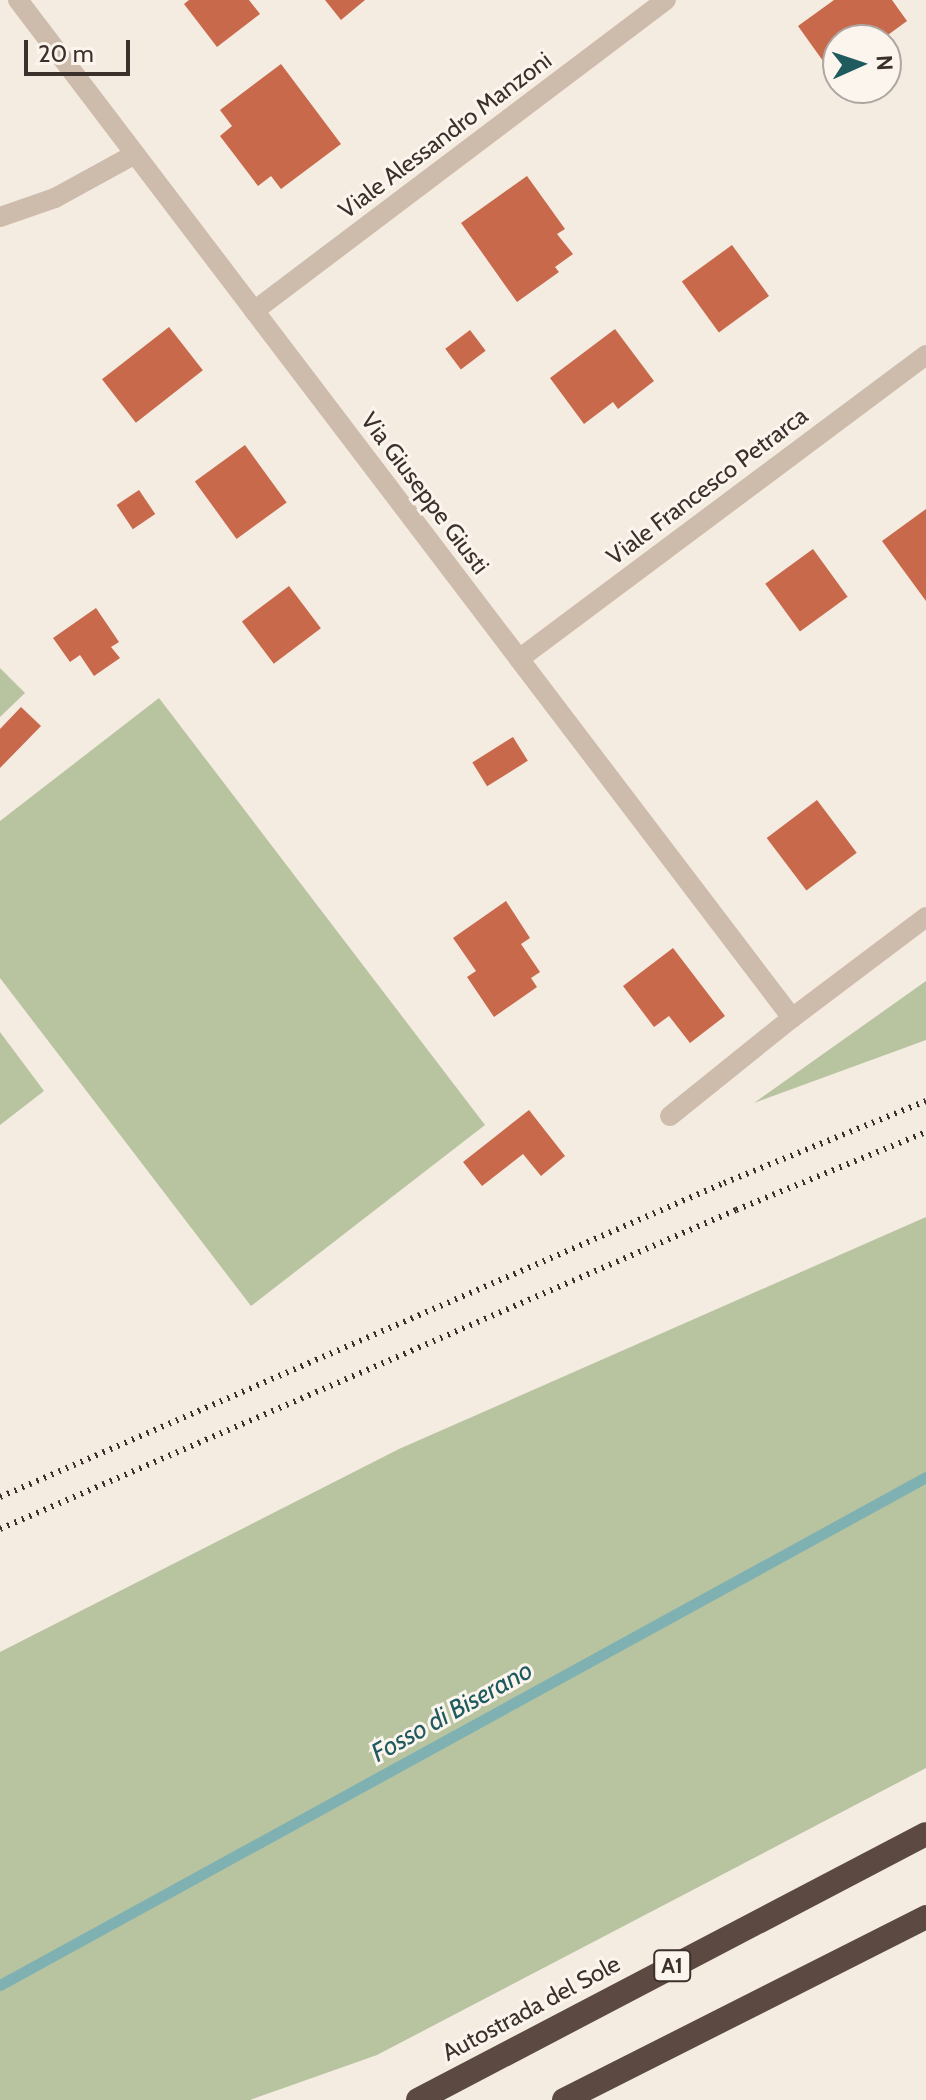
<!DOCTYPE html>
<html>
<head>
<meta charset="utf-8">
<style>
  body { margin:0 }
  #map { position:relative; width:926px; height:2100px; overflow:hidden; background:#f4ebe1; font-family:Cabin,sans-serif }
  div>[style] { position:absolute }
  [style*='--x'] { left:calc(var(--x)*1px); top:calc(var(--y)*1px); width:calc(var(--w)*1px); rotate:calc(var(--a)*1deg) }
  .green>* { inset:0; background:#b8c4a0 }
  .stream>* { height:11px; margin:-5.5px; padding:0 5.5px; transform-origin:5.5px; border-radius:5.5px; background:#7fb0b2 }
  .building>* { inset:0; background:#c8694b; transform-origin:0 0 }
  .lane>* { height:20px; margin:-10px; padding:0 10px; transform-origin:10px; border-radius:10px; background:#cdbbac }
  .street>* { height:20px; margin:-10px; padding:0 10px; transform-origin:10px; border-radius:10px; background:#cdbbac }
  .highway>* { height:24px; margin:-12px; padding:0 12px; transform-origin:12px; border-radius:12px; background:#5c4a42 }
  .rail>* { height:6px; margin-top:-3px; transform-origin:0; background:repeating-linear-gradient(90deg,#3b302b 0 2px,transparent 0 8px) }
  span { translate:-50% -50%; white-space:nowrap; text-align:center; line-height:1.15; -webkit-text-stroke:6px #fbf5ee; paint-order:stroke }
  .shield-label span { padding:2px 6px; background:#fbf5ee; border:2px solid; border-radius:6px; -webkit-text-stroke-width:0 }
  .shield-label { font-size:22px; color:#3b302b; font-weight:700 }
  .street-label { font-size:24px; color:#3b302b }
  .water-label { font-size:26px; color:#1f5a5e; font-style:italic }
  .north { position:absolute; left:822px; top:24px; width:80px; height:80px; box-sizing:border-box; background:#fbf5ee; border:2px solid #aea6a0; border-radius:50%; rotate:87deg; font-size:22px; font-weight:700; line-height:32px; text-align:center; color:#3b302b }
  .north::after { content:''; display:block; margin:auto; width:28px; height:36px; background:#1f5a5e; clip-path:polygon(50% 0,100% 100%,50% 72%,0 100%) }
  .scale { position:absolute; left:24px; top:40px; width:106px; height:36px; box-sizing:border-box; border:4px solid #3b302b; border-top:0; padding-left:10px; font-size:24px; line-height:28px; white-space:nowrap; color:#3b302b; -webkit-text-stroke:6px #fbf5ee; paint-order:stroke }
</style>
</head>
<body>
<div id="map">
  <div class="green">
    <div style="clip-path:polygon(0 668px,25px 693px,0 717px)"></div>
    <div style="clip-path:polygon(159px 698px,485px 1125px,251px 1306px,0 978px,0 821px)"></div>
    <div style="clip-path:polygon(926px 981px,926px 1040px,754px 1103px)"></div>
    <div style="clip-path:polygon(0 1032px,44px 1091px,0 1125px)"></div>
    <div style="clip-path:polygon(926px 1217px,926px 1768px,377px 2055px,250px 2100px,0 2100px,0 1652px,399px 1449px)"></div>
  </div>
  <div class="stream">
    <div style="--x:0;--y:1985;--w:1056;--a:-28.75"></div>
  </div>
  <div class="building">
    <div style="clip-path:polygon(189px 0,249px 0,260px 14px,217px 47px,184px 4px)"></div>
    <div style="clip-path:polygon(325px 0,365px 0,341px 20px)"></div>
    <div style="clip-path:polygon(834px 0,892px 0,907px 21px,881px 40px,838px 40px,838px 71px,833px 75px,798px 26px)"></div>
    <div style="clip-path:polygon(281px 64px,341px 144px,281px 189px,271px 176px,258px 186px,220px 136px,232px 126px,220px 110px)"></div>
    <div style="clip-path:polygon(527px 176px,565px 229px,557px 234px,573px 254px,555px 267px,559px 272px,517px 302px,461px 223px)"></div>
    <div style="left:732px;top:245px;width:63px;height:62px;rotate:54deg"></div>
    <div style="left:169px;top:327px;width:55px;height:85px;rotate:52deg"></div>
    <div style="clip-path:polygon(615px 329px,654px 381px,618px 409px,613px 402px,584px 424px,550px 378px)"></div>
    <div style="left:470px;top:330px;width:26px;height:31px;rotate:53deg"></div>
    <div style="left:245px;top:445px;width:71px;height:62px;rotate:54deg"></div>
    <div style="left:139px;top:490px;width:29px;height:27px;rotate:56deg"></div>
    <div style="clip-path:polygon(926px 509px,926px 601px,882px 541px)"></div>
    <div style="left:813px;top:549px;width:59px;height:59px;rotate:54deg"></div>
    <div style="left:289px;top:586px;width:53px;height:59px;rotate:53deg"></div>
    <div style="clip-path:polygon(96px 608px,119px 642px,111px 647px,120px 658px,94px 676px,80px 655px,70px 662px,53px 638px)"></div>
    <div style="clip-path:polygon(21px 707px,41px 726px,0 768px,0 729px)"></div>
    <div style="left:513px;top:737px;width:28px;height:48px;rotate:58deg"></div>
    <div style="left:817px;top:800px;width:66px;height:63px;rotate:53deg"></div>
    <div style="clip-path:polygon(506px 901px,530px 938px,521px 944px,540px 972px,531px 978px,537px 987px,494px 1017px,467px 977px,476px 971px,453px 938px)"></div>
    <div style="clip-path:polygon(673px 948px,725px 1016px,690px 1043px,669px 1016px,654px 1027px,623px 986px)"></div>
    <div style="clip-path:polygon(529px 1110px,565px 1156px,541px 1176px,523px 1154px,482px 1186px,463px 1162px)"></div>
  </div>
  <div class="lane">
    <div style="--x:670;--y:1116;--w:156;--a:-38.8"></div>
  </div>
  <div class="street">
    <div style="--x:18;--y:0;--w:1279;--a:52.75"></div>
    <div style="--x:792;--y:1018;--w:168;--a:-37"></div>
    <div style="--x:0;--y:217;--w:58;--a:-19.1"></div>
    <div style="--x:55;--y:198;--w:91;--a:-28.8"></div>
    <div style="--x:254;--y:311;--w:516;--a:-37.05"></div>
    <div style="--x:519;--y:659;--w:508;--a:-36.76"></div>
  </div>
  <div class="highway">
    <div style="--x:418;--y:2100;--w:573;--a:-27.64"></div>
    <div style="--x:564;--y:2100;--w:406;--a:-26.8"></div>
  </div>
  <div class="rail">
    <div style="--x:0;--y:1497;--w:789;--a:-23.45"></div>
    <div style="--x:724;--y:1183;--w:218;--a:-22.1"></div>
    <div style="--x:0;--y:1529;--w:802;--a:-23.43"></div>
    <div style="--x:736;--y:1210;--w:205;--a:-22.3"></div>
  </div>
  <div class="shield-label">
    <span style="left:672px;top:1966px">A1</span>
  </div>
  <div class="street-label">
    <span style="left:445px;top:135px;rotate:-37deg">Viale Alessandro Manzoni</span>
    <span style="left:707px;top:486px;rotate:-37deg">Viale Francesco Petrarca</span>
    <span style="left:425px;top:493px;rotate:53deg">Via Giuseppe Giusti</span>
    <span style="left:531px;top:2008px;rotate:-28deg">Autostrada del Sole</span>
  </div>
  <div class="water-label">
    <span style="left:452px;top:1712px;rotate:-29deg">Fosso di Biserano</span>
  </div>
  <div class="north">N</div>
  <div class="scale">20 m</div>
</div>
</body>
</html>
